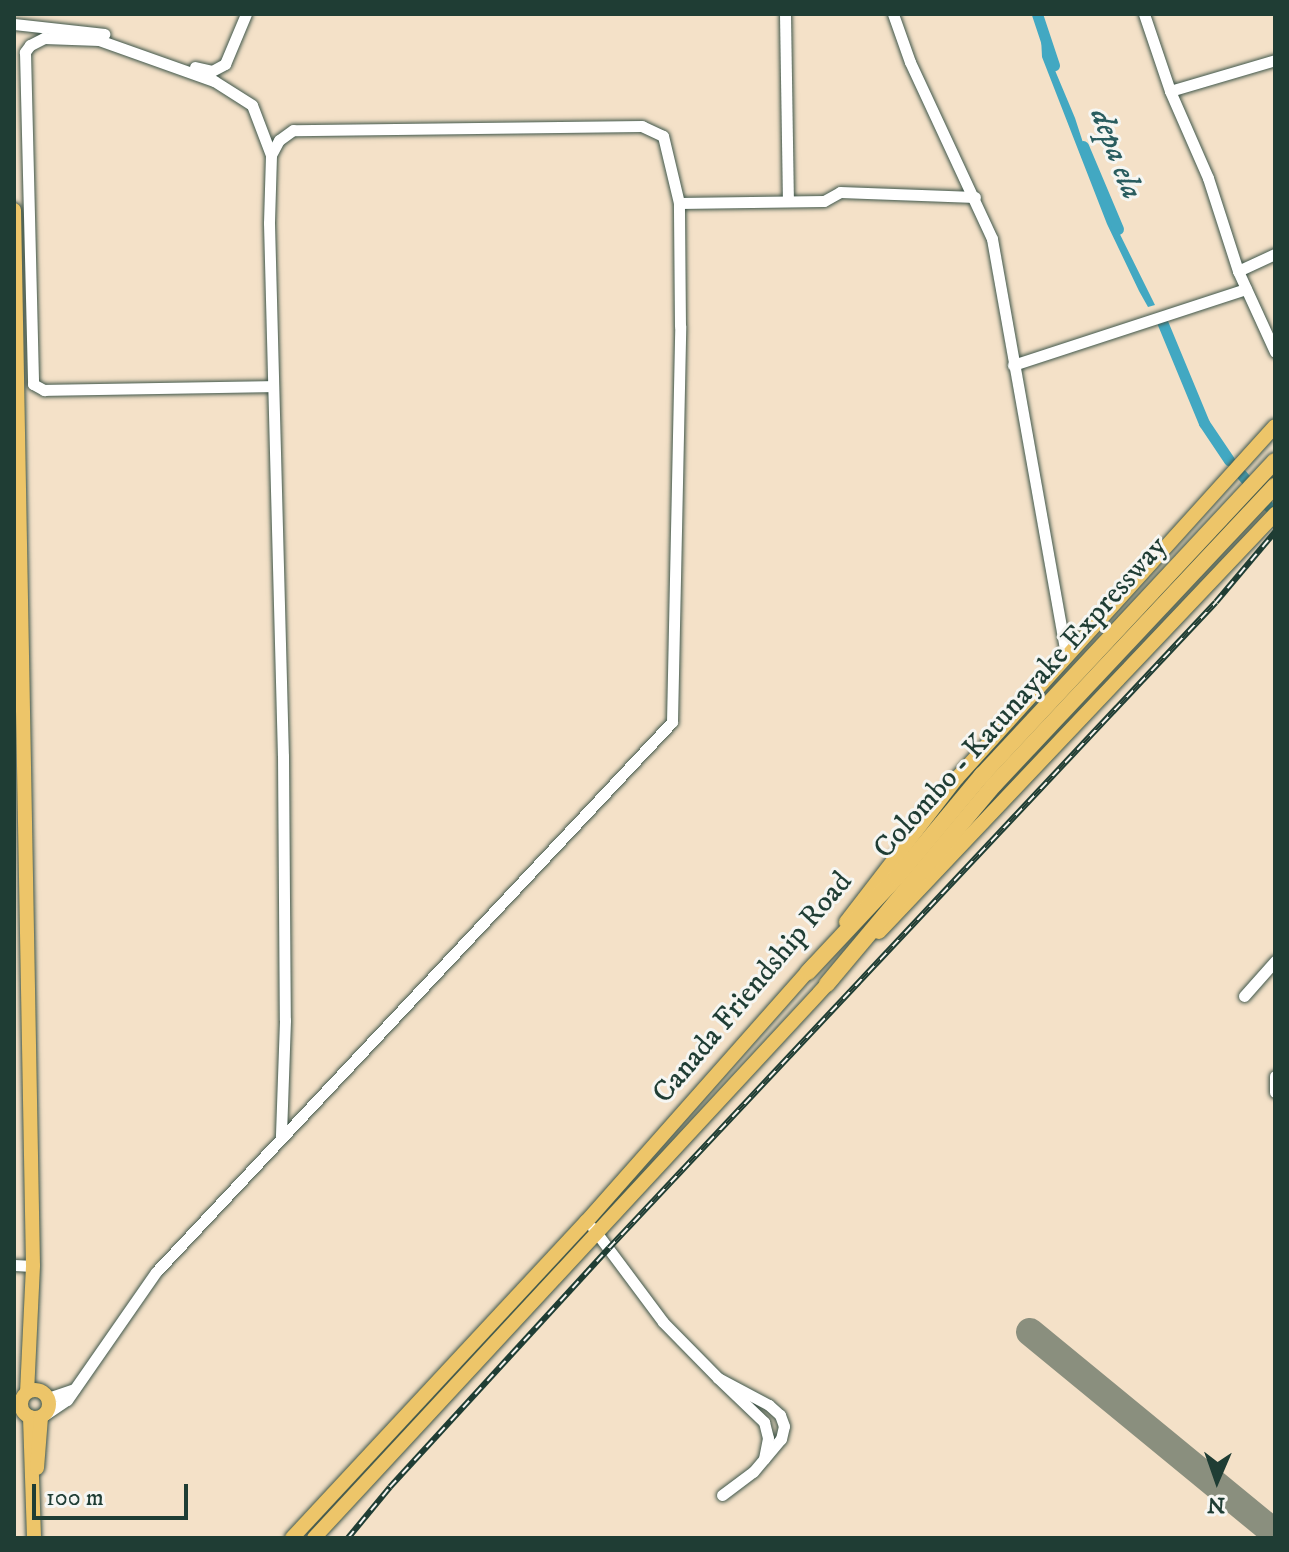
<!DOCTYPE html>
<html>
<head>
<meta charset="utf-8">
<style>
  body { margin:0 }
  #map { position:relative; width:1289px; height:1552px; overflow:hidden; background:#f4e1c8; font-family:"IM FELL DW Pica",serif }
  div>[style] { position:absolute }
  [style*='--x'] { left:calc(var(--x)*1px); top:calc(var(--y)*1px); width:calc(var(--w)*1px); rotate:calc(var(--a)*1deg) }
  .water>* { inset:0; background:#42a8c2 }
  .canal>* { height:11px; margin:-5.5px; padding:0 5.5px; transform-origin:5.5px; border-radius:5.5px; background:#42a8c2 }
  .taxiway>* { height:28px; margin:-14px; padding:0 14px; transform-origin:14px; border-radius:14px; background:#8a8f7e }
  .roads { filter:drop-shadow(0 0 2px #3f564a) drop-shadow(0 0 2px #3f564a) }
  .minor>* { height:11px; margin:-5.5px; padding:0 5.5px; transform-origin:5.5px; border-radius:5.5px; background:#fff }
  .major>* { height:14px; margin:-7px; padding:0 7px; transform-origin:7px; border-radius:7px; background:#edc569 }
  .major>.ring { margin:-7px; padding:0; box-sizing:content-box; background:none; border:14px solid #edc569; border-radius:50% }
  .highway>* { height:16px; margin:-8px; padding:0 8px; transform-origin:8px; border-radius:8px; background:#edc569 }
  .rail>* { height:6px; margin-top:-3px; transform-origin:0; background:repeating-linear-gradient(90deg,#f6f6f2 0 9px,#1f3d34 0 18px); box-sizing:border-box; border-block:2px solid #1f3d34 }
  span { translate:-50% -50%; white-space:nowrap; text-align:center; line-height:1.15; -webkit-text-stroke:6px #f6f6f2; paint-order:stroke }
  .street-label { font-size:30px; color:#1f3d34 }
  .water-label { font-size:32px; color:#2a5d5f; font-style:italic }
  .frame { position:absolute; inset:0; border:16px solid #1f3d34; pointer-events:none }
  .north { position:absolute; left:1177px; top:1440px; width:80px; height:80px; -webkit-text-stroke:6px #f6f6f2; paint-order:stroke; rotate:182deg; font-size:22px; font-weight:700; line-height:32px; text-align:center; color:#1f3d34 }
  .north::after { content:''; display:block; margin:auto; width:28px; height:36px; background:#1f3d34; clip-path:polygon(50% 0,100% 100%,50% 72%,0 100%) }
  .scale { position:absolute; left:32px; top:1484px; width:156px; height:36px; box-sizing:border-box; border:4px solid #1f3d34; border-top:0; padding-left:10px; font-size:24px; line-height:28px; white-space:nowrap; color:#1f3d34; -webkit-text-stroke:6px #f6f6f2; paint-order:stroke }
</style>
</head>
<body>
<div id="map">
  <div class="water">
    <div style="clip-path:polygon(1041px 37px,1075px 118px,1099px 192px,1155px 305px,1148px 307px,1139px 291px,1107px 224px,1042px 57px)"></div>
  </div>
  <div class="canal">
    <div style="--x:1037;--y:14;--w:54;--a:71.6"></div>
    <div style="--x:1083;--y:146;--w:90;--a:67.1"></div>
    <div style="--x:1163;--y:324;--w:107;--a:67.5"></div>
    <div style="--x:1204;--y:423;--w:45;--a:56"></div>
    <div style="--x:1241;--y:474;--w:43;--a:49.7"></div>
  </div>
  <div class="taxiway">
    <div style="--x:1030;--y:1332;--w:317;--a:39.4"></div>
  </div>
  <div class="roads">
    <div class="minor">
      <div style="--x:785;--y:14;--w:187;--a:89.1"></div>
      <div style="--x:893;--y:14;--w:51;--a:70.5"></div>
      <div style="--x:910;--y:62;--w:195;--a:65.1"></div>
      <div style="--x:992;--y:239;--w:423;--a:79.9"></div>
      <div style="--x:1144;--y:14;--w:81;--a:71.3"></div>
      <div style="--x:1170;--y:91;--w:95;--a:66.4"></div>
      <div style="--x:1208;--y:178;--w:98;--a:72.1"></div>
      <div style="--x:1238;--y:271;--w:89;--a:65.4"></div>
      <div style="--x:14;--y:24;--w:91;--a:6.3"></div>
      <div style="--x:195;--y:67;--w:17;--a:13"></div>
      <div style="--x:212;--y:71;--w:15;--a:-28"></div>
      <div style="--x:225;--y:64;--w:54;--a:-67.2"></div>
      <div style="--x:1170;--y:91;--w:109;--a:-16.4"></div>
      <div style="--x:271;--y:155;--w:53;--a:-110.8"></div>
      <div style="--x:252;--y:105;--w:45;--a:-147.7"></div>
      <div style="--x:214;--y:81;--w:122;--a:-160.4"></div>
      <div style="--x:99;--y:40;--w:55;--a:-177.9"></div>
      <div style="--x:44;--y:38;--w:16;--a:153"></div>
      <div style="--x:30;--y:45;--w:9;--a:126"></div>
      <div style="--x:25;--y:52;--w:332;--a:88.6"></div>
      <div style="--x:33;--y:384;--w:13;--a:29"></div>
      <div style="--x:44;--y:390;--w:229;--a:-1"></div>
      <div style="--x:679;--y:203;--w:145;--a:-0.8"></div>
      <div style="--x:824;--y:201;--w:18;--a:-29"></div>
      <div style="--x:840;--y:192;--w:135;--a:2.1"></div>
      <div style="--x:1238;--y:271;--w:41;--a:-24.7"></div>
      <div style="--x:1013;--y:365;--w:245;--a:-18.1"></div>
      <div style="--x:1244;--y:996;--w:47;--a:-48.5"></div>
      <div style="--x:1275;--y:1076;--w:16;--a:90"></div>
      <div style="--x:593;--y:1228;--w:117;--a:53.3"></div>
      <div style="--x:663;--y:1322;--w:78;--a:45.5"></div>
      <div style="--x:14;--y:1265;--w:19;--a:3"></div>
      <div style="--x:48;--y:1398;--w:28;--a:-19"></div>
      <div style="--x:46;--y:1414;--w:25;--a:-34"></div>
      <div style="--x:67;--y:1400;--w:156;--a:-55.2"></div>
      <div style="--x:156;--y:1272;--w:754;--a:-46.83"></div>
      <div style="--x:672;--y:722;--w:396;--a:-88.8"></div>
      <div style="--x:680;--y:326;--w:123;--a:-90.5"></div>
      <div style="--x:679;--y:203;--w:69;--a:-103.4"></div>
      <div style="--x:663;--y:136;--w:23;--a:-155"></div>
      <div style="--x:642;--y:126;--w:349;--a:179.3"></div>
      <div style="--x:293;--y:130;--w:17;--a:144"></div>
      <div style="--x:279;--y:140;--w:17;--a:118"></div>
      <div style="--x:271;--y:155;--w:68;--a:91.7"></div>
      <div style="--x:269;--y:223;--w:533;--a:88.5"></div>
      <div style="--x:283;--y:756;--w:264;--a:89.6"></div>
      <div style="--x:285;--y:1020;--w:117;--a:92"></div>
      <div style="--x:722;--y:1495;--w:39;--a:-37"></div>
      <div style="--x:753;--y:1472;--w:17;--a:-50"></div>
      <div style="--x:764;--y:1459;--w:26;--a:-50"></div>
      <div style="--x:781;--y:1439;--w:13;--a:-77"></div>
      <div style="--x:784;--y:1426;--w:12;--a:-110"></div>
      <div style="--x:780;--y:1415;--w:15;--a:-138"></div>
      <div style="--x:769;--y:1405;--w:58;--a:-152.1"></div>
      <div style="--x:718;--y:1378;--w:64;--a:43.7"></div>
      <div style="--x:764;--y:1422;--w:16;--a:76"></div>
      <div style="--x:768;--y:1438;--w:21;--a:101"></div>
    </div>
    <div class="major">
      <div style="--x:14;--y:210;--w:1056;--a:88.97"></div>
      <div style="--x:33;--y:1266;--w:126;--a:92.7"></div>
      <div style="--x:846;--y:922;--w:182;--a:-52.4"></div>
      <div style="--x:957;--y:778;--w:474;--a:-47.9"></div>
      <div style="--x:879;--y:932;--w:576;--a:-46.55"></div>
      <div class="ring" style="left:21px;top:1390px;width:14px;height:14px"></div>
      <div style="--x:30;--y:1417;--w:121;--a:88.1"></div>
      <div style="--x:37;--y:1468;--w:51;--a:-85.5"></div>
      <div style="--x:292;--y:1538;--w:432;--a:-47.1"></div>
      <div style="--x:586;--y:1222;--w:344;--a:-48.5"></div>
      <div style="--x:314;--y:1538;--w:764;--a:-47.18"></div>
    </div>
    <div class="highway">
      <div style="--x:808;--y:972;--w:130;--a:-46.9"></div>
      <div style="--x:897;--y:877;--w:133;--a:-50.2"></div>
      <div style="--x:982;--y:775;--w:429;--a:-47"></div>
      <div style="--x:827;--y:984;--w:261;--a:-50"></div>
      <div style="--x:995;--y:784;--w:409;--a:-46.8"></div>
    </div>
  </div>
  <div class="rail">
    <div style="--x:348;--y:1538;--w:66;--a:-50.5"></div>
    <div style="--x:390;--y:1487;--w:324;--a:-47.5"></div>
    <div style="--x:609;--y:1248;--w:886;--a:-46.78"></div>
    <div style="--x:1216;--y:602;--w:92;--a:-49.9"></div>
  </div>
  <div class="street-label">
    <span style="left:1021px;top:698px;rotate:-48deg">Colombo - Katunayake Expressway</span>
    <span style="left:753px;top:988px;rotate:-50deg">Canada Friendship Road</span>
  </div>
  <div class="water-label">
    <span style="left:1116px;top:154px;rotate:69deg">depa ela</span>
  </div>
  <div class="frame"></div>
  <div class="north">N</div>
  <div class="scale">100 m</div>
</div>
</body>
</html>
